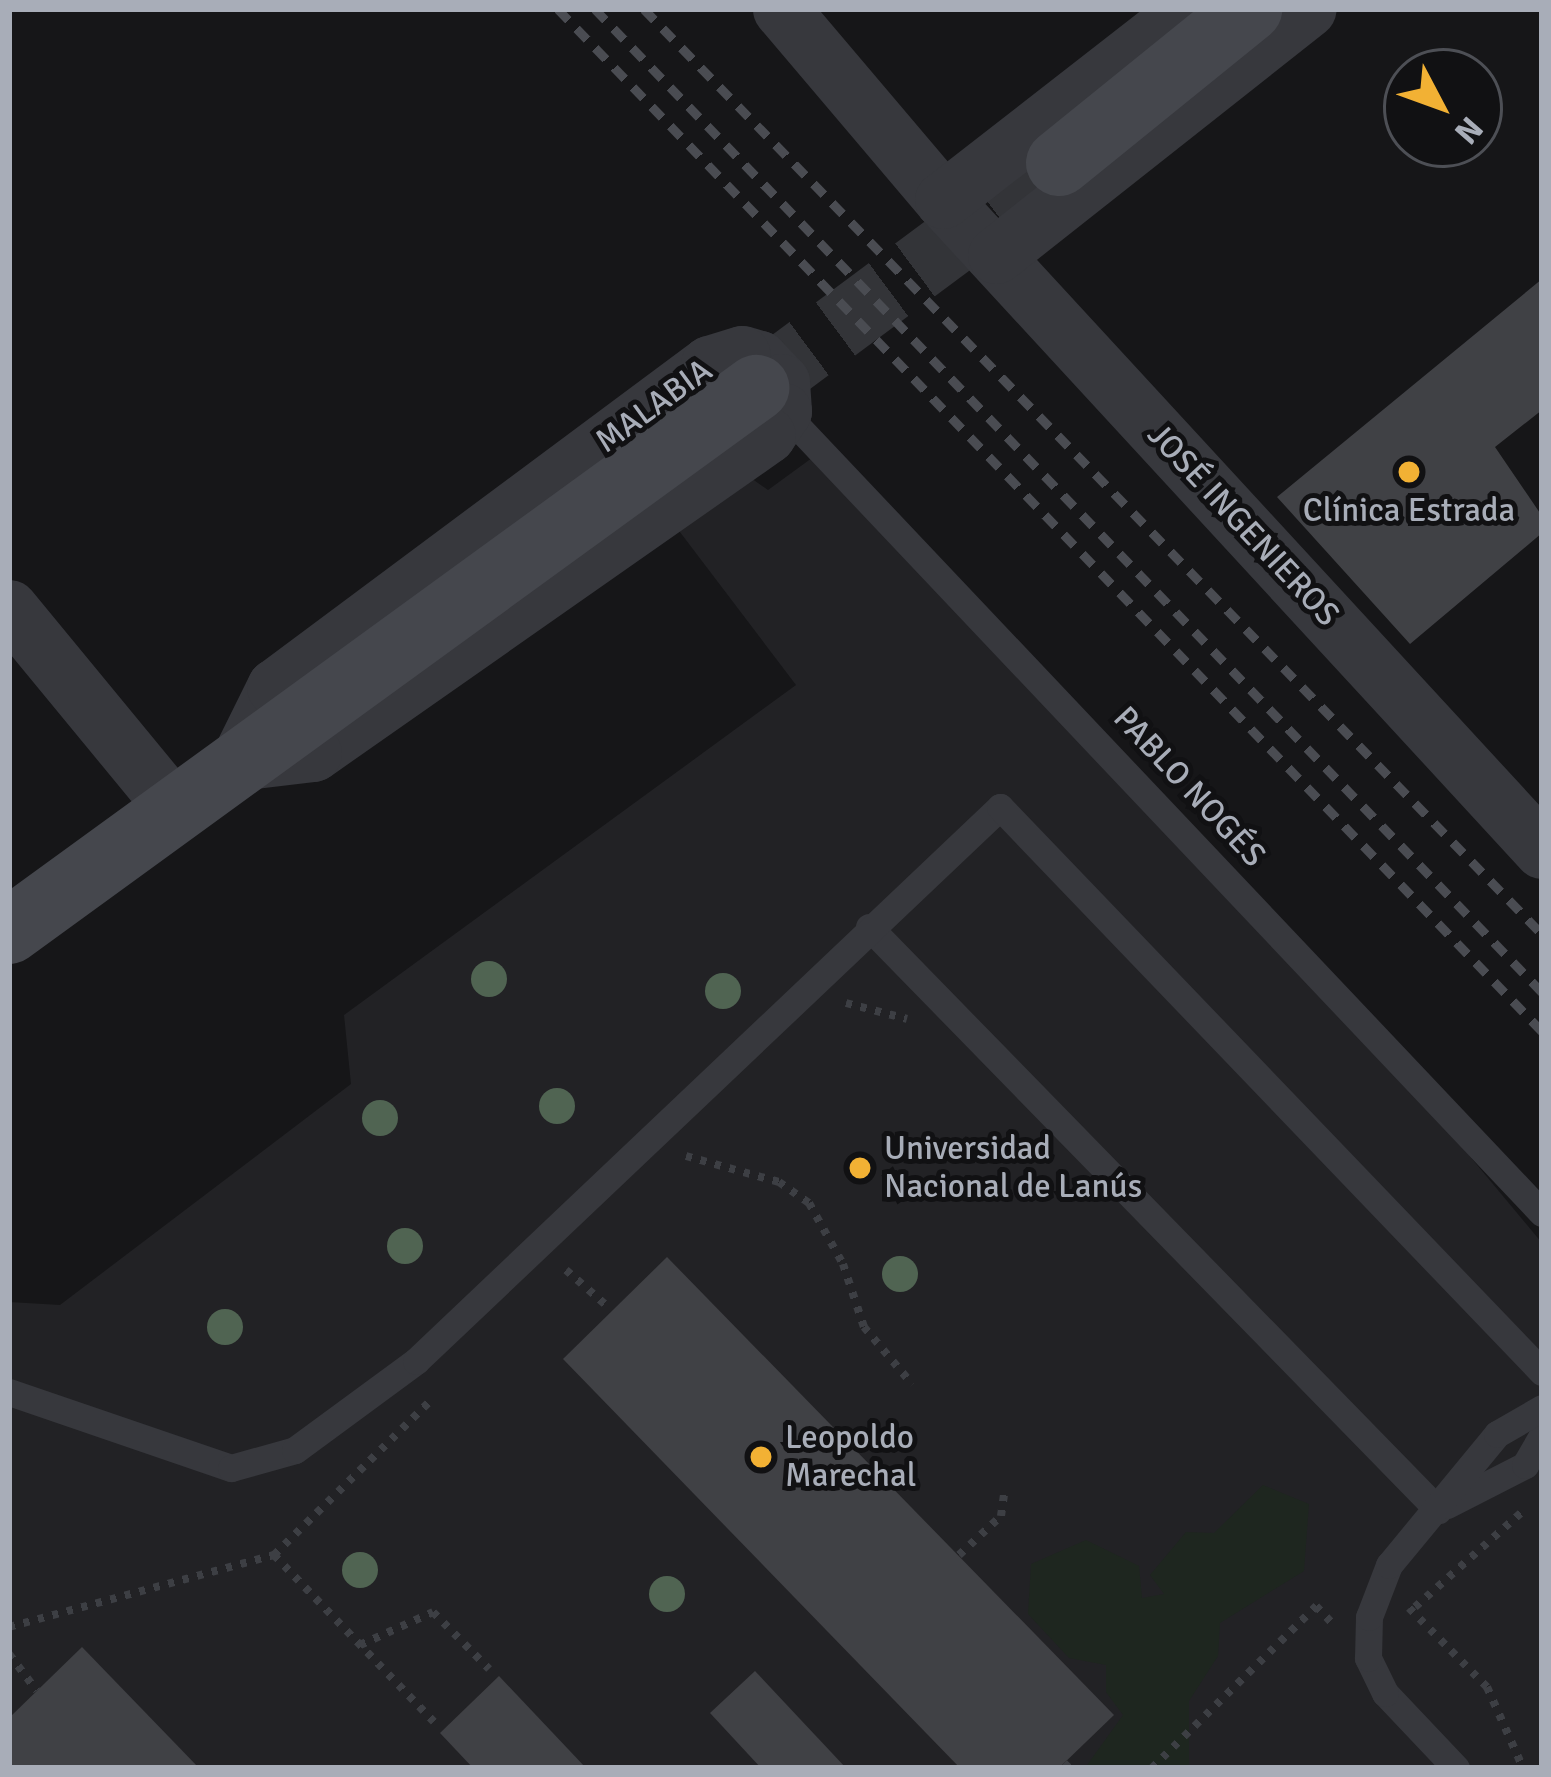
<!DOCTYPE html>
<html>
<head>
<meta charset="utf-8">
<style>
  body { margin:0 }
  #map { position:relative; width:1551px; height:1777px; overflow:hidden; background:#161618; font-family:Signika,sans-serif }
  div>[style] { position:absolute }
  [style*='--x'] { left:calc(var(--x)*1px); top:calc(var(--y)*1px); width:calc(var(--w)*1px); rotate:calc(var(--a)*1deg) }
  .built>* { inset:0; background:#222225 }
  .green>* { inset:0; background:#1e261f }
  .building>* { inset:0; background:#404145 }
  .secondary-tunnel>* { height:66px; margin-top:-33px; transform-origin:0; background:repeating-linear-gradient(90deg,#333438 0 66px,transparent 0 99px) }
  .path>* { height:8px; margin-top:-4px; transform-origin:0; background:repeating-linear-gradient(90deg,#3d3f44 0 6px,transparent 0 15px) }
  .lane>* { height:27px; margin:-13.5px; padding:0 13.5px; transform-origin:13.5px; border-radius:13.5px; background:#37383d }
  .street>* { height:57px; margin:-28.5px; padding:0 28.5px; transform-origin:28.5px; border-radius:28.5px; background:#37383d }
  .secondary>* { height:66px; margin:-33px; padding:0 33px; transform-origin:33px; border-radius:33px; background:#45474d }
  .rail>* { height:9px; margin-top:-4.5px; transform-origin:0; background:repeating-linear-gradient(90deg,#4a4c52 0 15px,transparent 0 27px) }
  .trees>* { width:36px; height:36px; margin:-18px; border-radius:50%; background:#506452 }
  .dots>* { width:33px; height:33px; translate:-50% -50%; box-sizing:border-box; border:6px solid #111113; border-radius:50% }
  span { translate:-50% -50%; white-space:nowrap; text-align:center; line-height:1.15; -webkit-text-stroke:10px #111113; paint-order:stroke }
  .street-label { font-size:33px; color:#a8adb8 }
  .poi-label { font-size:33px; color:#a8adb8 }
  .left { translate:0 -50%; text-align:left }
  .frame { position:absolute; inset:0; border:12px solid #a8adb8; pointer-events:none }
  .north { position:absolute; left:1383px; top:48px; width:120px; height:120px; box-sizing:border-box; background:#111113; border:3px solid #4d4f55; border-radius:50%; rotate:131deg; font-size:33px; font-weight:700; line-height:48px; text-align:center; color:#a8adb8 }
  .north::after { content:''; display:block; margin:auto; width:42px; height:54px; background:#f2b134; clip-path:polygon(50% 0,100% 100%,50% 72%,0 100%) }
</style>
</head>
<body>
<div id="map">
  <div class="built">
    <div style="clip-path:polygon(816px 455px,1418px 1094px,1542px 1243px,1542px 1768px,9px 1768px,9px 1302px,60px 1305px,351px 1084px,344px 1015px,796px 685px,667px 515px,734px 466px,768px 490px)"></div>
  </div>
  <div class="green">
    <div style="clip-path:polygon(1263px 1485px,1309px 1504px,1304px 1571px,1220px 1623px,1218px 1656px,1189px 1701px,1189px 1768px,1085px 1768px,1123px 1715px,1106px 1692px,1106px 1665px,1069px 1658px,1028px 1614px,1031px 1564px,1086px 1540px,1139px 1566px,1142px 1598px,1164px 1594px,1150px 1575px,1186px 1532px,1214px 1533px)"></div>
  </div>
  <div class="building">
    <div style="clip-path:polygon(1542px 279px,1542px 410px,1495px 447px,1542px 516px,1542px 533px,1410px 644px,1277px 497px)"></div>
    <div style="clip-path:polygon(667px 1257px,1114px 1715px,1059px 1768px,960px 1768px,563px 1359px)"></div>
    <div style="clip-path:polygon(82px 1647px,199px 1768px,9px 1768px,9px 1718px)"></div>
    <div style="clip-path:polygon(755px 1671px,846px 1768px,761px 1768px,710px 1713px)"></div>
    <div style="clip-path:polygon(499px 1676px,586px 1768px,473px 1768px,440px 1733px)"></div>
  </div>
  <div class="secondary-tunnel">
    <div style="--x:756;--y:388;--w:377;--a:-36.6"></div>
  </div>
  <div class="path">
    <div style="--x:846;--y:1003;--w:63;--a:14.7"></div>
    <div style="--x:686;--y:1156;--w:97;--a:15.6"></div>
    <div style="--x:779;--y:1182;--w:37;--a:35"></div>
    <div style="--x:809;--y:1203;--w:70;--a:60.9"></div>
    <div style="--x:843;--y:1264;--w:66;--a:71.6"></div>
    <div style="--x:864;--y:1327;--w:75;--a:49.9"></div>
    <div style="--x:566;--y:1270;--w:53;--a:41.2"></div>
    <div style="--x:274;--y:1555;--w:231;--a:46.2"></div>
    <div style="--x:959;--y:1555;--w:57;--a:-42.9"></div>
    <div style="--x:1001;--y:1516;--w:29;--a:-82"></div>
    <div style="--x:1415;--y:1607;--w:143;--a:-41.6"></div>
    <div style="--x:1409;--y:1608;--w:111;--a:45.4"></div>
    <div style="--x:1487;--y:1687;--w:89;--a:66"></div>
    <div style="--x:9;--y:1627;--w:275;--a:-15.2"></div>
    <div style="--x:274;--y:1555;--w:222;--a:-44.6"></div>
    <div style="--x:360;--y:1645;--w:80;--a:-24.3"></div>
    <div style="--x:433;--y:1612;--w:80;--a:45.5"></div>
    <div style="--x:9;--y:1654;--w:46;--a:52.9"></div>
    <div style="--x:1064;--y:1763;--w:7;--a:45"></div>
    <div style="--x:1152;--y:1768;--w:231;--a:-44.6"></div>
    <div style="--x:1316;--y:1606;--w:23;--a:47"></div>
  </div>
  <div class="lane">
    <div style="--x:783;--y:411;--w:1104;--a:46.58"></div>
    <div style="--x:869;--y:927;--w:815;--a:45.7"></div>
    <div style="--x:9;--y:1392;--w:235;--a:18.9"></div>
    <div style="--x:231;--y:1468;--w:66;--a:-15.7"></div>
    <div style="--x:295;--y:1450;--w:150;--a:-36.3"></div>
    <div style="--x:416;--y:1361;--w:805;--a:-43.49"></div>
    <div style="--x:1000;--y:807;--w:783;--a:46.19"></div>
    <div style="--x:1447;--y:1505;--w:88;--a:-27.1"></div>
    <div style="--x:1525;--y:1465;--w:34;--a:-60"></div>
    <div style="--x:1456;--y:1768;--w:103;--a:-133.4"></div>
    <div style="--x:1385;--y:1693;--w:39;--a:-116"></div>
    <div style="--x:1368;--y:1658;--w:41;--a:-88.6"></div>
    <div style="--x:1369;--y:1617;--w:56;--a:-69"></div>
    <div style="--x:1389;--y:1565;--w:170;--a:-50.5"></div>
    <div style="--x:1497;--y:1434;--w:52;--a:-30"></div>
  </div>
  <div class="street">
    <div style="--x:781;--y:9;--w:250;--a:49.7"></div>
    <div style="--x:943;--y:200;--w:884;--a:47.34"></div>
    <div style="--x:943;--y:200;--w:311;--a:-37.9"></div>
    <div style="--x:996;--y:255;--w:397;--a:-38.3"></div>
    <div style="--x:742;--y:354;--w:18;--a:16"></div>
    <div style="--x:759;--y:359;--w:32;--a:46"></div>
    <div style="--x:781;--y:382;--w:29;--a:86"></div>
    <div style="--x:783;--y:411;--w:29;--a:124"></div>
    <div style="--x:767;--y:435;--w:554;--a:144.99"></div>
    <div style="--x:313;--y:753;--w:76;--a:173.2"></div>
    <div style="--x:238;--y:762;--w:84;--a:-63.7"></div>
    <div style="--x:275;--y:687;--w:541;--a:-36.66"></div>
    <div style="--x:709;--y:364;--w:34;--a:-17"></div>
    <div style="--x:9;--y:608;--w:259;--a:50.5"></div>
  </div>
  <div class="secondary">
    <div style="--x:1059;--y:163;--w:245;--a:-39"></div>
    <div style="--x:9;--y:931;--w:924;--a:-36.01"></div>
  </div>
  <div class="rail">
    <div style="--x:558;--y:9;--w:1419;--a:46.09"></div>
    <div style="--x:595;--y:9;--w:1365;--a:46.07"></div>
    <div style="--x:644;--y:9;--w:1289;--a:45.85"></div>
  </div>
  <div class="trees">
    <div style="left:489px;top:979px"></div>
    <div style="left:723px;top:991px"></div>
    <div style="left:557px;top:1106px"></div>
    <div style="left:380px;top:1118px"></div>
    <div style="left:405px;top:1246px"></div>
    <div style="left:900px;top:1274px"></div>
    <div style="left:225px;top:1327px"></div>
    <div style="left:360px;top:1570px"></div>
    <div style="left:667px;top:1594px"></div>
  </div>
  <div class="dots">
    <div style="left:1409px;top:472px;background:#f2b134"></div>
    <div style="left:860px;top:1168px;background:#f2b134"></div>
    <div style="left:761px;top:1457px;background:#f2b134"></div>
  </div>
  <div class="street-label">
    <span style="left:654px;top:406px;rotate:-36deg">MALABIA</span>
    <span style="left:1243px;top:525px;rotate:47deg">JOSÉ INGENIEROS</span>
    <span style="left:1189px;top:787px;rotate:47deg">PABLO NOGÉS</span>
  </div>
  <div class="poi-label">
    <span style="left:1409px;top:511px">Clínica Estrada</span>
    <span class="left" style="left:884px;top:1168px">Universidad<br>Nacional de Lanús</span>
    <span class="left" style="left:785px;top:1457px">Leopoldo<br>Marechal</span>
  </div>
  <div class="frame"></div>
  <div class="north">N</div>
</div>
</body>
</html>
